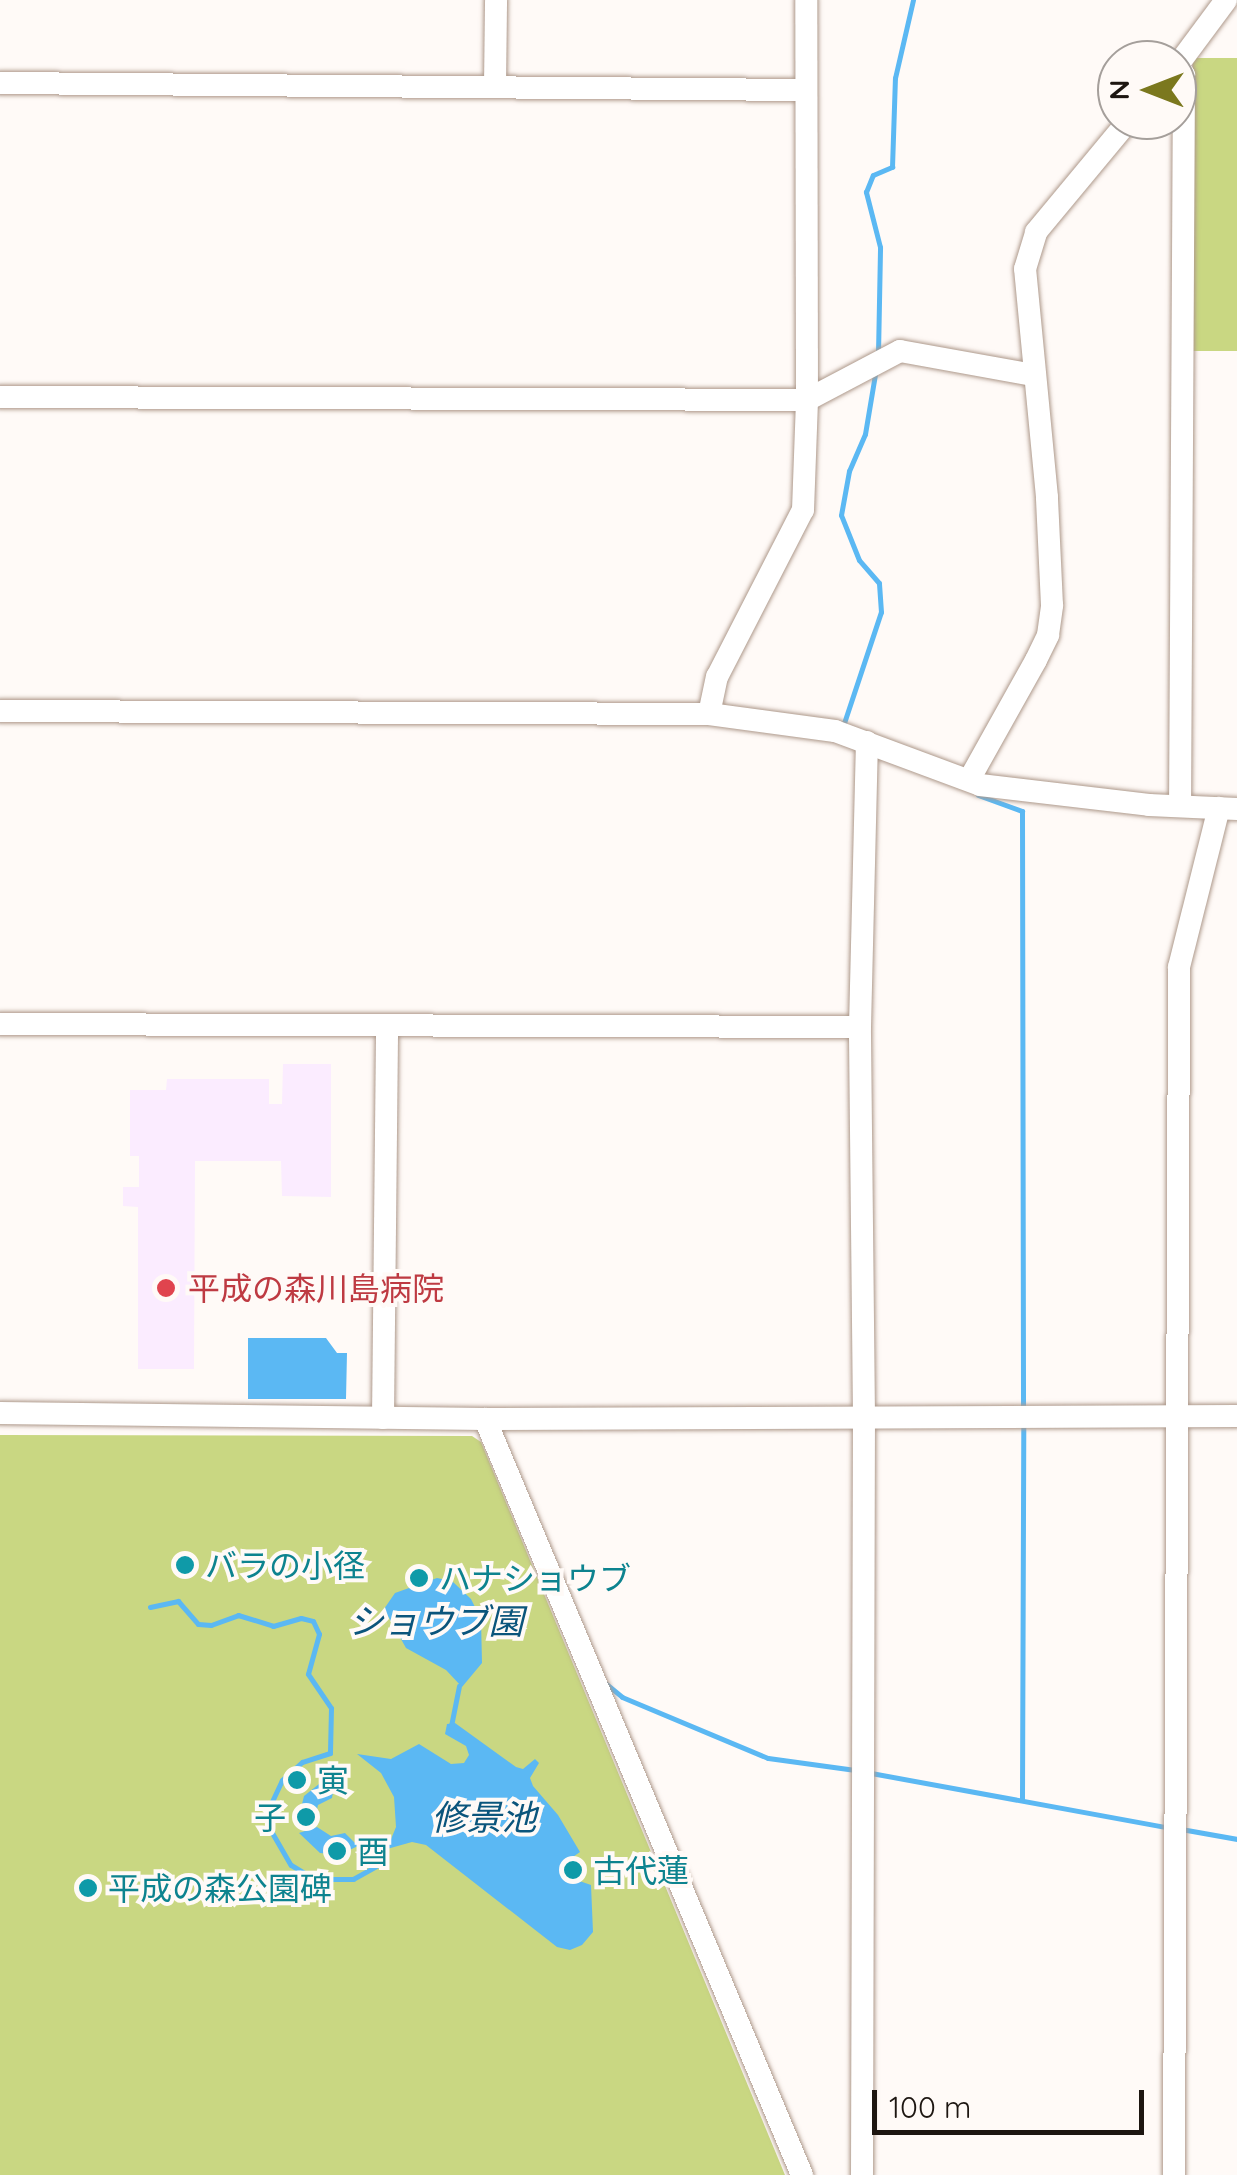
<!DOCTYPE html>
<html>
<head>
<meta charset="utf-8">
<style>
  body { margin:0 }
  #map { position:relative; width:1237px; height:2175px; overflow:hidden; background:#fffaf7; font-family:Quicksand,"Noto Sans JP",sans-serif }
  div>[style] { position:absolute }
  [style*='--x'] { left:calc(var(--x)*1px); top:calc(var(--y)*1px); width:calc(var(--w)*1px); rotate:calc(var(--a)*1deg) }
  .medical>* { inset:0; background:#fbecff }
  .green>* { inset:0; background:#c9d782; transform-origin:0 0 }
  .water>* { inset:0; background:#5bb8f3 }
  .stream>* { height:5px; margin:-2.5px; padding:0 2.5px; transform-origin:2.5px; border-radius:2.5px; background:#5bb8f3 }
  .roads { filter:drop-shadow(0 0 2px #ae998b) drop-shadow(0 0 2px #ae998b) }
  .minor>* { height:22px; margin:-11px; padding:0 11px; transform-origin:11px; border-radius:11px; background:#fff }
  .dots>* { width:28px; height:28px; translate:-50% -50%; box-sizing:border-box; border:5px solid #fffaf7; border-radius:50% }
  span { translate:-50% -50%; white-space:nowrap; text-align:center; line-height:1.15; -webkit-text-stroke:8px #fffaf7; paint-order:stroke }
  .health-label { font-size:32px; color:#be3a42 }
  .left { translate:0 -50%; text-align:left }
  .culture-label { font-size:32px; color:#0d838f }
  .right { translate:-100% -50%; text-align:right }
  .water-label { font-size:35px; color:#0b557c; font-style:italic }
  .north { position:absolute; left:1097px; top:40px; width:100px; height:100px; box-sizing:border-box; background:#fffaf7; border:2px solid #a59f9b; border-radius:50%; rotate:270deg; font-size:28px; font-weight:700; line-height:40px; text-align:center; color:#1d1611 }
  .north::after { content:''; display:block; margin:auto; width:35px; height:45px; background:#7b781e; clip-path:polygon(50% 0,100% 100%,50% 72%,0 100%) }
  .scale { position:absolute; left:872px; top:2090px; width:272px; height:45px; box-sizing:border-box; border:5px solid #1d1611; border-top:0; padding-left:12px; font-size:30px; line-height:35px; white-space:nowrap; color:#1d1611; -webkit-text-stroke:8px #fffaf7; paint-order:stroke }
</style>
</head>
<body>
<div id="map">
  <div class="medical">
    <div style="clip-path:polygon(283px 1064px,331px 1064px,331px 1197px,282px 1196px,281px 1161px,195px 1161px,194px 1369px,138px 1369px,138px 1207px,123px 1206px,123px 1187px,139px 1187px,139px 1156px,130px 1156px,130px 1090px,166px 1090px,167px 1079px,269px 1079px,269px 1104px,282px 1104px)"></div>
  </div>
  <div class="green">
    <div style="left:1193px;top:58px;width:44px;height:293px"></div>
    <div style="clip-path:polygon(0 1435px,472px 1436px,481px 1442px,785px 2175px,0 2175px)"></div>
  </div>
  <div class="water">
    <div style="clip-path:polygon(248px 1338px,326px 1338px,337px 1353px,347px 1353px,346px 1399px,248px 1399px)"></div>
    <div style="clip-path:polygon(437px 1578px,452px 1581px,471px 1599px,481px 1619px,482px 1663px,462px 1687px,446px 1670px,406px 1648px,384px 1609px,395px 1593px)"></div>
    <div style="clip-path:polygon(455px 1723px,516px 1767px,523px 1769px,535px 1759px,539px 1763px,530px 1778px,533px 1786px,558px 1815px,580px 1852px,570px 1859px,568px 1877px,591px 1885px,593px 1932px,582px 1945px,570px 1950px,557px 1947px,426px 1845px,412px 1842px,387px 1849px,396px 1827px,394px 1797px,381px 1773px,357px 1754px,391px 1759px,419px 1744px,451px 1764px,464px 1763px,469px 1755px,466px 1746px,445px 1734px,447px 1724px)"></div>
    <div style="clip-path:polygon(335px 1781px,332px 1798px,318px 1805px,315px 1818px,297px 1824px,304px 1796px,319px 1784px)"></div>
    <div style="clip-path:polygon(317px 1827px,331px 1836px,345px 1833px,358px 1846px,339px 1855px,320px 1853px,299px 1833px)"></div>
  </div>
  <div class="stream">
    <div style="--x:878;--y:354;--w:107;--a:-88.9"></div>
    <div style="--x:880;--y:247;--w:57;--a:-104.3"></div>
    <div style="--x:866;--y:192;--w:18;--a:-68"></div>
    <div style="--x:873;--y:175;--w:21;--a:-23"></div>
    <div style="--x:892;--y:167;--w:89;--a:-88.1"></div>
    <div style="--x:895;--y:78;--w:80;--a:-77"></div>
    <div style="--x:843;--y:726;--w:120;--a:-71.6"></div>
    <div style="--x:881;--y:612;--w:29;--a:-94"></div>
    <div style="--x:879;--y:583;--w:30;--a:-131"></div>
    <div style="--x:859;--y:560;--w:48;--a:-111.8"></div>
    <div style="--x:841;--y:515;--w:45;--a:-79.7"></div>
    <div style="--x:849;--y:471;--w:40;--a:-66.6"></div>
    <div style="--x:865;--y:434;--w:61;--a:-80.5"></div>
    <div style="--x:978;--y:795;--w:47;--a:20"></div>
    <div style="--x:1022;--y:811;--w:597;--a:89.9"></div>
    <div style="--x:150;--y:1607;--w:29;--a:-12"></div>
    <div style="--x:178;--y:1601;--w:30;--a:49"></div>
    <div style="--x:198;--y:1624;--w:13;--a:4"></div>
    <div style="--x:211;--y:1625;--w:29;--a:-20"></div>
    <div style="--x:238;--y:1615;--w:37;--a:17"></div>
    <div style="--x:273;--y:1626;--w:29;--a:-16"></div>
    <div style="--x:301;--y:1618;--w:12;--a:14"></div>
    <div style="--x:313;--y:1621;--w:14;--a:65"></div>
    <div style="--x:319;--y:1634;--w:41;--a:105.4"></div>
    <div style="--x:308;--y:1674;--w:41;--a:55.9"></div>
    <div style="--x:331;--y:1708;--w:45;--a:91.3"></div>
    <div style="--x:330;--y:1753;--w:29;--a:162"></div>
    <div style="--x:302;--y:1762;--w:27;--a:138"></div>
    <div style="--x:282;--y:1780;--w:26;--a:115"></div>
    <div style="--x:271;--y:1804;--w:27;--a:90"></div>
    <div style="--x:271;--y:1831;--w:39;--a:60"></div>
    <div style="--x:291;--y:1865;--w:27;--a:31"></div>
    <div style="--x:314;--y:1879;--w:39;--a:0"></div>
    <div style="--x:353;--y:1879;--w:26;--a:-29"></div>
    <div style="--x:605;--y:1683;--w:22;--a:39"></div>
    <div style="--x:622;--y:1697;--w:158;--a:22.7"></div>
    <div style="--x:768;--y:1758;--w:88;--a:7.9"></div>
    <div style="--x:451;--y:1726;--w:41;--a:-78.7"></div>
    <div style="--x:871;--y:1773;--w:304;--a:10.4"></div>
    <div style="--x:1022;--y:1800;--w:376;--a:-89.8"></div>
    <div style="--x:1181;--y:1829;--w:57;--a:10.1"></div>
  </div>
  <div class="roads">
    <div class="minor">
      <div style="--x:1178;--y:65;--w:12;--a:59"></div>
      <div style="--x:1184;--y:75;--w:731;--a:90.31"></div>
      <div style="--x:1177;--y:66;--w:82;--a:-53.4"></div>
      <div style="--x:0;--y:83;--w:805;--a:0.5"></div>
      <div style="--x:495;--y:86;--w:86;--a:-89.3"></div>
      <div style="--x:0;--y:397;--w:807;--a:0.21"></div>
      <div style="--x:807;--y:400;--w:105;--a:-27.8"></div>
      <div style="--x:900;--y:351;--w:136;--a:10.2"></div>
      <div style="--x:0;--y:711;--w:709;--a:0.24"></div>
      <div style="--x:709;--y:714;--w:127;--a:7.7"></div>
      <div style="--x:835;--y:731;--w:155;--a:20.4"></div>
      <div style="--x:980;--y:785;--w:170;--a:6.7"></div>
      <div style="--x:1149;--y:805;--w:88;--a:2.6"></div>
      <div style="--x:709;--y:714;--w:38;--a:-78"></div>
      <div style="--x:717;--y:677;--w:188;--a:-62.8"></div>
      <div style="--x:803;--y:510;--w:110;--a:-87.9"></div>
      <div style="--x:807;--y:400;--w:400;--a:-90.1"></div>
      <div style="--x:969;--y:780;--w:137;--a:-60.8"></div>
      <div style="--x:1036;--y:660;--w:28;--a:-64"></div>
      <div style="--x:1048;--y:635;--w:30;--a:-82"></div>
      <div style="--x:1052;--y:605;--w:108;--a:-92.7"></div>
      <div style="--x:1047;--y:497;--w:229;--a:-95.5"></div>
      <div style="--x:1025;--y:269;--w:39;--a:-73"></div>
      <div style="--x:1036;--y:232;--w:146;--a:-50.3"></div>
      <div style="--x:0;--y:1024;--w:860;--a:0.2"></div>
      <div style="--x:0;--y:1413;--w:485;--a:0.7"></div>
      <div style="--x:485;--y:1419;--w:752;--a:-0.23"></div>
      <div style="--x:383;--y:1418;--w:391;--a:-89.4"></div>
      <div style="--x:485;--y:1419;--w:820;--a:67.25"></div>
      <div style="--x:862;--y:2175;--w:758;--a:-89.85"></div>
      <div style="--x:864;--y:1417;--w:390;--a:-90.6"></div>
      <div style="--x:860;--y:1027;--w:285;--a:-88.6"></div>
      <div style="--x:1174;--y:2175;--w:1208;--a:-89.76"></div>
      <div style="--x:1179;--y:967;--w:164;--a:-75.9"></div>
    </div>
  </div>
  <div class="dots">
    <div style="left:166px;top:1288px;background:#e0444e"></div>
    <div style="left:185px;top:1565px;background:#0f9aa8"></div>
    <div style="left:419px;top:1578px;background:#0f9aa8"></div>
    <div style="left:297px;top:1780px;background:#0f9aa8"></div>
    <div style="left:306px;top:1817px;background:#0f9aa8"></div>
    <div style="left:337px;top:1851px;background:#0f9aa8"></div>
    <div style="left:573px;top:1870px;background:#0f9aa8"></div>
    <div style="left:88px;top:1888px;background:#0f9aa8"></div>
  </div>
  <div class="health-label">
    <span class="left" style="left:188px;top:1288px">平成の森川島病院</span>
  </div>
  <div class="culture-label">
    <span class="left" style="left:205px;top:1565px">バラの小径</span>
    <span class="left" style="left:439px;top:1578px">ハナショウブ</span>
    <span class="left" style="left:317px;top:1780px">寅</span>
    <span class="right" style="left:286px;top:1817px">子</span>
    <span class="left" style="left:357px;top:1851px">酉</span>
    <span class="left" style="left:593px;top:1870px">古代蓮</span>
    <span class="left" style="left:108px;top:1888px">平成の森公園碑</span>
  </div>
  <div class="water-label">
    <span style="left:436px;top:1621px">ショウブ園</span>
    <span style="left:484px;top:1817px">修景池</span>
  </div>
  <div class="north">N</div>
  <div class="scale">100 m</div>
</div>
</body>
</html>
